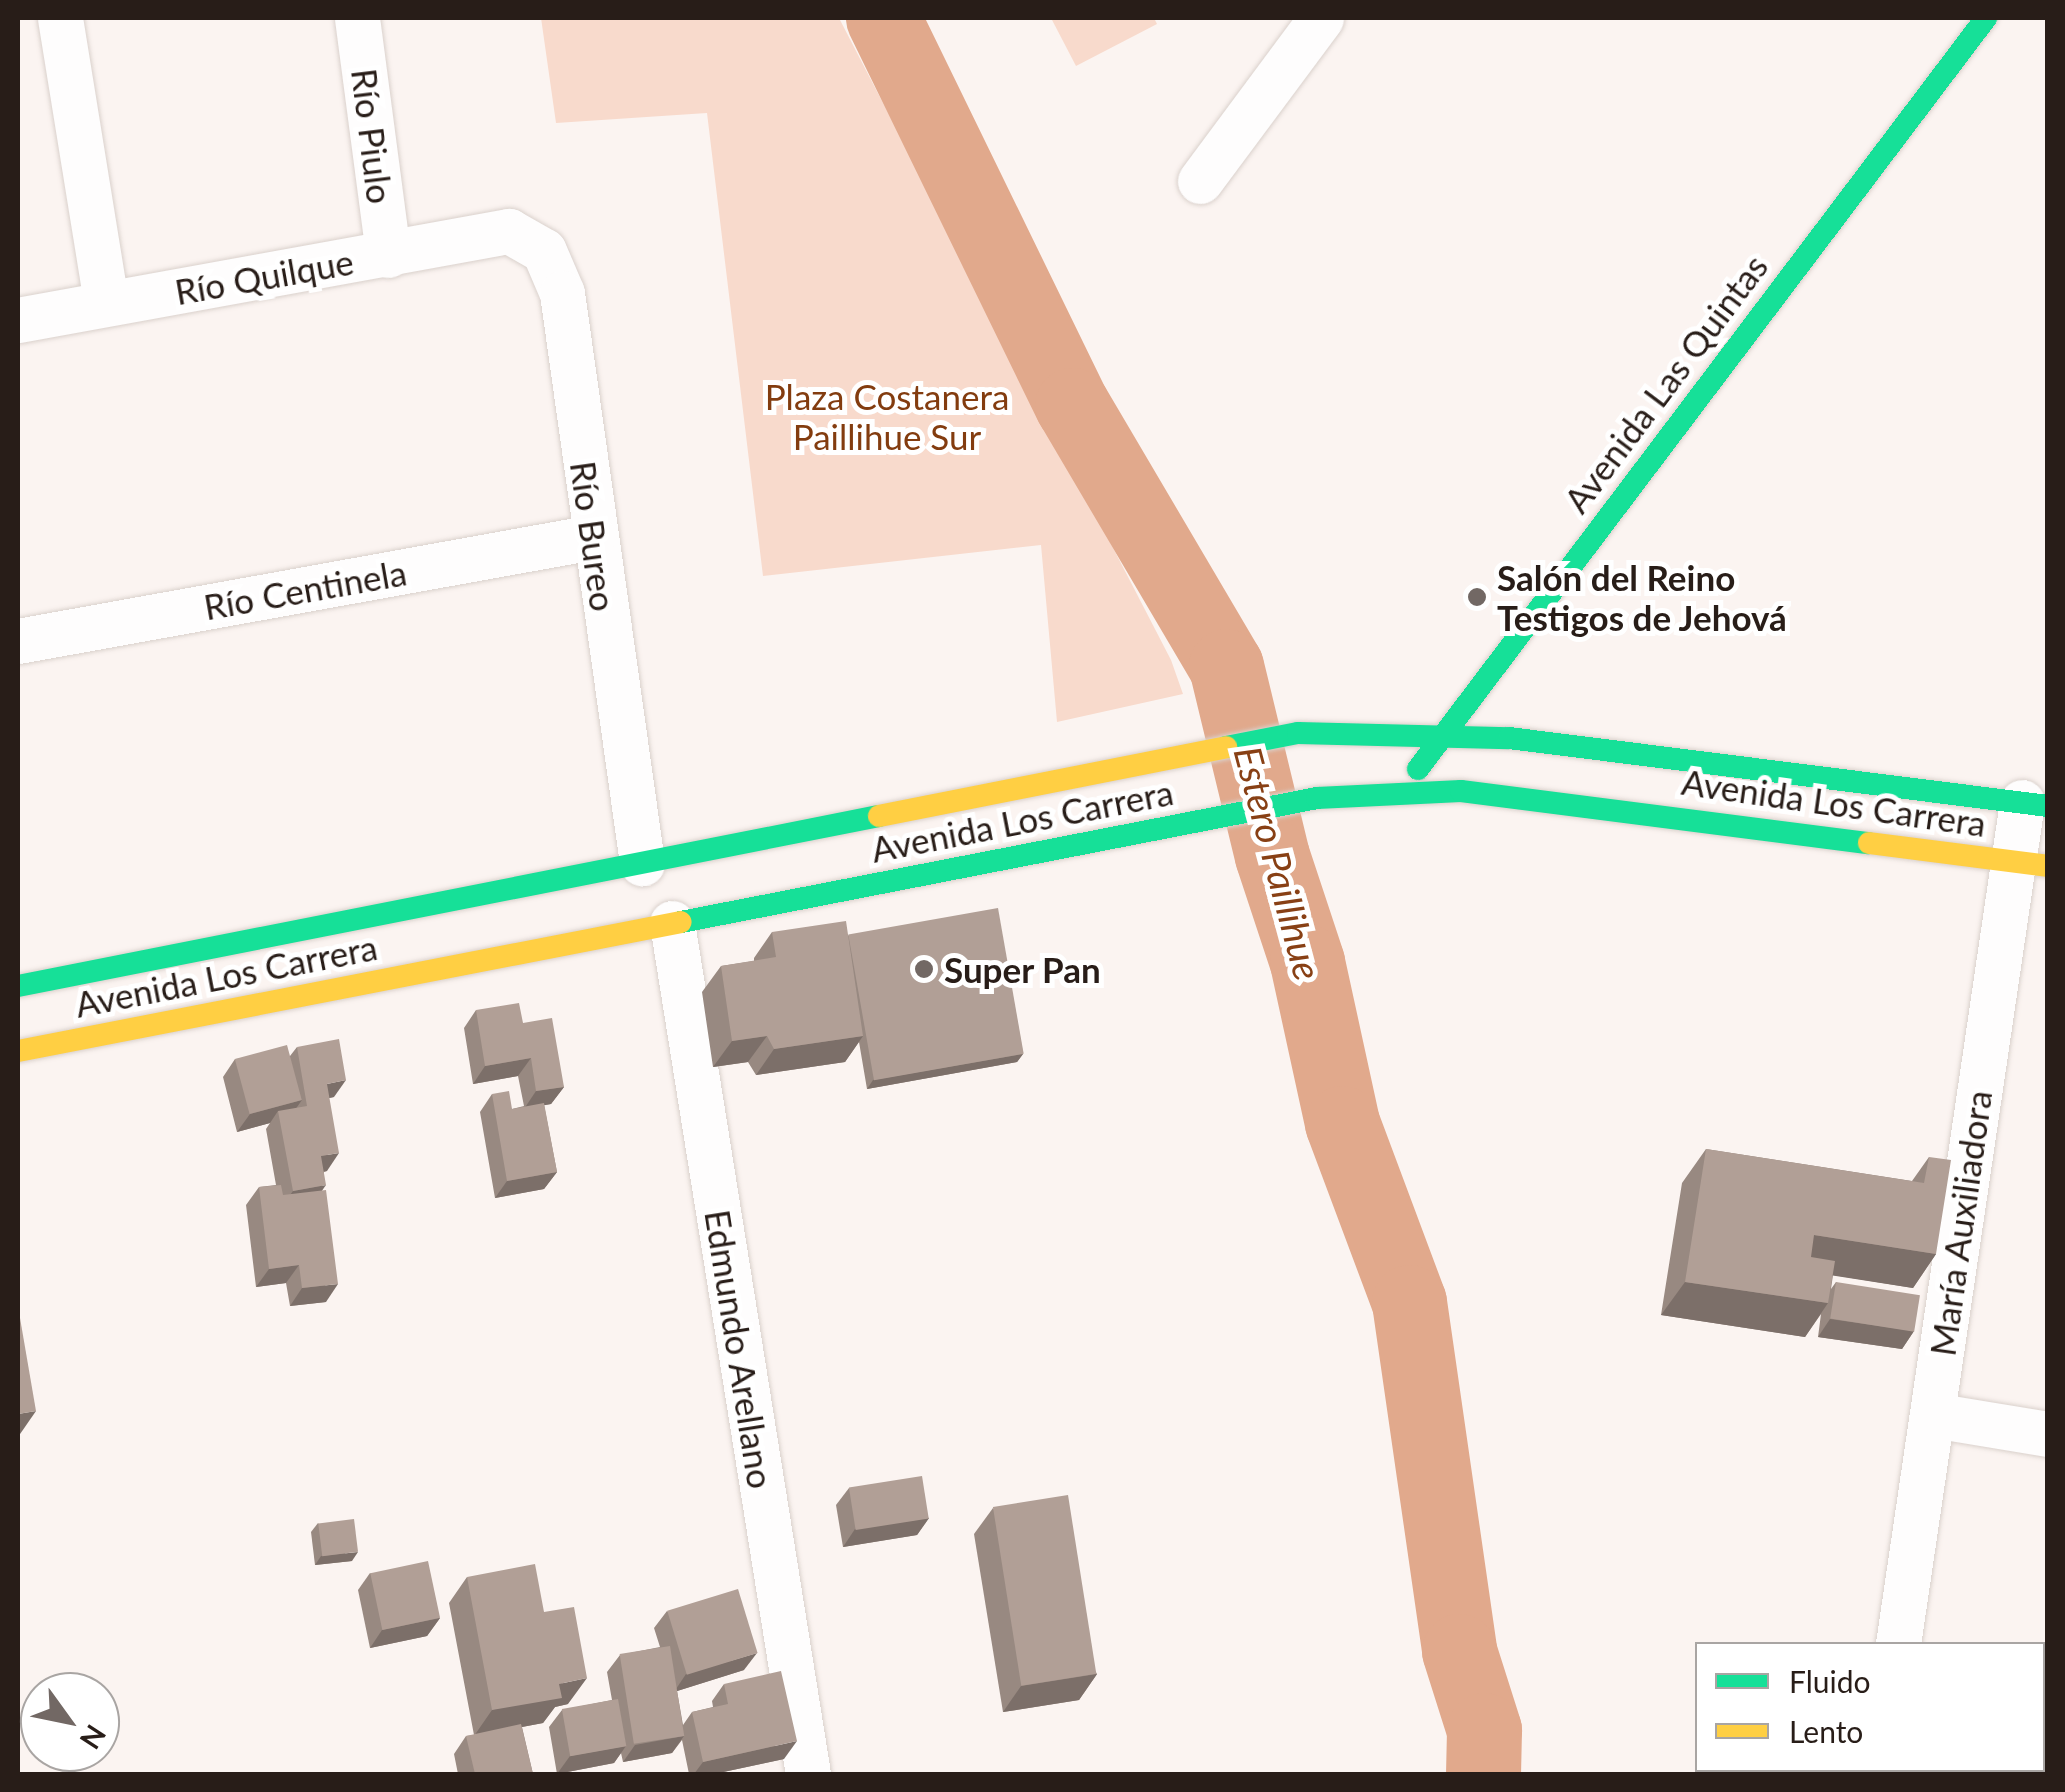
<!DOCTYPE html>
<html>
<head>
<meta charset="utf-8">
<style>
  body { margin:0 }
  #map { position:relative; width:2065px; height:1792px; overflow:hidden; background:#fbf4f1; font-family:Lato,sans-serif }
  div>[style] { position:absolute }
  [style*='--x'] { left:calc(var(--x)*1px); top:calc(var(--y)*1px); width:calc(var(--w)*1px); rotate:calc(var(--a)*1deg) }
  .green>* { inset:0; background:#f8dacc }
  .river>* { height:75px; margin:-37.5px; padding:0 37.5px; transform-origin:37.5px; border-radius:37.5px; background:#e1a98c }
  .roads { filter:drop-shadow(0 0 2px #dad1cc) drop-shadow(0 0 2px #dad1cc) }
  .street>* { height:45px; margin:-22.5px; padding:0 22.5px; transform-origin:22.5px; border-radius:22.5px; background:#fefdfd }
  .fast>* { height:22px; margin:-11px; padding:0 11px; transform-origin:11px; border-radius:11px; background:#16e098 }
  .slow>* { height:22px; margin:-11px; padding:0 11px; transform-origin:11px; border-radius:11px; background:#ffcf43 }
  .wall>* { inset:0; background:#988981 }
  .shaded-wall>* { inset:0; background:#7c6f69 }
  .building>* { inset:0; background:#b19f96; transform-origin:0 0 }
  .dots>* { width:28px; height:28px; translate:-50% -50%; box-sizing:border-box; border:5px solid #fff; border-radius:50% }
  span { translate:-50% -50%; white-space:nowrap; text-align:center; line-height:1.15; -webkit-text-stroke:10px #fff; paint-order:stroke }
  .street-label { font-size:35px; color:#281d18 }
  .park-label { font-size:35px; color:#833c0f }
  .poi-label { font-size:35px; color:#281d18; font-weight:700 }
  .left { translate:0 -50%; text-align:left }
  .water-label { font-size:38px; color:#884015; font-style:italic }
  .frame { position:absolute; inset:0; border:20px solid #281d18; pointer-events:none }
  .legend { position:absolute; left:1695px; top:1642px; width:350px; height:130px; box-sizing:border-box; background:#fff; border:2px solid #a9a5a3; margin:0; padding:12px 18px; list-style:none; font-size:30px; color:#281d18 }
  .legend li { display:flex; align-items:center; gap:20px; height:50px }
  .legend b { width:50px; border:2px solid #a9a5a3 }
  .north { position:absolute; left:20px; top:1672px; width:100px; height:100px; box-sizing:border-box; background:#fff; border:2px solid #a9a5a3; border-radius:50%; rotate:123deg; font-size:28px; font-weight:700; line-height:40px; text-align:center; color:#281d18 }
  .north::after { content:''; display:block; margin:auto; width:35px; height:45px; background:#726864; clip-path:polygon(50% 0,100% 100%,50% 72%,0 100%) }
</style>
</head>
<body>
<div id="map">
  <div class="green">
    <div style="clip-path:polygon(541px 18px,839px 18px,1171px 660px,1183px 694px,1057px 722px,1041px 545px,763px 576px,707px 113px,556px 123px)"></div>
    <div style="clip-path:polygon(1051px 18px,1154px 18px,1157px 24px,1076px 66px)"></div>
  </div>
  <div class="river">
    <div style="--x:883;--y:18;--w:431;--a:64"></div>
    <div style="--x:1072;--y:405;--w:303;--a:59.5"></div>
    <div style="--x:1226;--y:666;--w:195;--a:76.4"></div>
    <div style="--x:1272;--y:856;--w:112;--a:71.7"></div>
    <div style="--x:1307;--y:962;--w:165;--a:77.7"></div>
    <div style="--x:1342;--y:1123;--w:191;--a:69.5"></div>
    <div style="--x:1409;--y:1302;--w:353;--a:81.8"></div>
    <div style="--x:1459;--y:1651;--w:83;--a:72.4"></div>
    <div style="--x:1484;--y:1730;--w:44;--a:91.3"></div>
  </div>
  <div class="roads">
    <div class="street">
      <div style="--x:60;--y:18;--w:289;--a:80.8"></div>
      <div style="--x:357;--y:18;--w:239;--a:82.5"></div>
      <div style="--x:1200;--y:181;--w:203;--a:-53.4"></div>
      <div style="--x:18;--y:320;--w:499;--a:-10.3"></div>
      <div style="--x:509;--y:231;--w:40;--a:29.7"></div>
      <div style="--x:544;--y:251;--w:46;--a:66.8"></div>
      <div style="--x:562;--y:293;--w:576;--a:82.01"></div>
      <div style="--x:18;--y:641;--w:584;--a:-10.25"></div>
      <div style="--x:672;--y:923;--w:862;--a:80.92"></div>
      <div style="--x:1933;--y:1415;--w:117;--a:9.4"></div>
      <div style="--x:1898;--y:1644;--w:851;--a:-81.62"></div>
      <div style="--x:1878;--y:1774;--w:4;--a:-76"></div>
    </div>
    <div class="fast">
      <div style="--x:1226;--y:747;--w:73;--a:-11"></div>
      <div style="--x:1298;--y:733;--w:211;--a:1.4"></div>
      <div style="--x:1509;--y:738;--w:543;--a:7.19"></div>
      <div style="--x:1418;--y:769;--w:942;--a:-52.9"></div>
      <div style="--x:681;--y:922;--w:648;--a:-11.03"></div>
      <div style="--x:1317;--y:798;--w:144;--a:-2.8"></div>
      <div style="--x:1461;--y:791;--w:411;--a:7.3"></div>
      <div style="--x:18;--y:986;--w:878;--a:-11.17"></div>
    </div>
    <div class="slow">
      <div style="--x:879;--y:816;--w:354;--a:-11.2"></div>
      <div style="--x:1869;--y:843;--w:180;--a:7.3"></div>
      <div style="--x:18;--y:1051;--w:675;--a:-11.01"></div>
    </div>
  </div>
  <div class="wall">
    <div style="clip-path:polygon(772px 932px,848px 935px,1023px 1054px,1017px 1062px,867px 1089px,859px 1042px,845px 1062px,756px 1075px,748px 1062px,713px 1067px,702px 992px,721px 966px,754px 961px,754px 958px)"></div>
    <div style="clip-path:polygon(476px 1010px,523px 1023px,564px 1087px,551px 1104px,544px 1105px,557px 1172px,544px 1189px,495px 1198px,480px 1112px,492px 1094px,512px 1109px,524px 1106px,518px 1076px,473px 1084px,464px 1028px)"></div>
    <div style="clip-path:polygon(297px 1047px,334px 1097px,329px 1098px,327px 1171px,324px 1172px,322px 1190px,326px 1302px,290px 1306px,286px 1283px,256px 1287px,246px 1205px,259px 1187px,276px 1185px,266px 1129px,270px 1123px,237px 1132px,223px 1077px,235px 1059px,290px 1056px)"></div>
    <div style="clip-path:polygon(1706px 1149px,1912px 1181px,1929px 1157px,1936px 1254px,1913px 1288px,1833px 1275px,1831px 1289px,1836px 1282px,1914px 1331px,1902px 1349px,1818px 1337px,1821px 1314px,1805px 1337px,1661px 1315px,1682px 1183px)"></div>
    <div style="clip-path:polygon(849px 1488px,929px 1518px,917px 1535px,843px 1547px,836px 1505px)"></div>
    <div style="clip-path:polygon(993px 1508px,1097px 1674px,1079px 1700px,1003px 1712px,974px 1534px)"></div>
    <div style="clip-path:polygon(318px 1523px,352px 1561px,315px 1565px,311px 1532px)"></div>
    <div style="clip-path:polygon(370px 1573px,440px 1618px,427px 1636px,370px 1648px,358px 1590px)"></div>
    <div style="clip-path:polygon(467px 1577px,544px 1612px,568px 1704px,555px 1707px,543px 1723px,522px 1727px,533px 1774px,458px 1774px,454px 1754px,466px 1736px,474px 1735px,449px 1603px)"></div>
    <div style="clip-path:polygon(667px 1611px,744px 1670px,677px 1691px,683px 1725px,692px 1712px,713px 1707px,712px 1701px,724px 1684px,784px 1759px,714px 1774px,689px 1774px,682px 1740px,672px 1753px,623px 1762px,621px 1753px,614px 1763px,557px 1774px,549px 1727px,562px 1710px,612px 1700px,607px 1672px,620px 1655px,660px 1647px,654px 1628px)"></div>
  </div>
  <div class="shaded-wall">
    <div style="clip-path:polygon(767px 1036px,748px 1062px,713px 1067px,732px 1041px)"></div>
    <div style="clip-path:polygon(863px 1036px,845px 1062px,756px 1075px,774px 1049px)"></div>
    <div style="clip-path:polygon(1023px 1054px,1017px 1062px,867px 1089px,873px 1080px)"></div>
    <div style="clip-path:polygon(531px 1058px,518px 1076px,473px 1084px,485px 1066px)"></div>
    <div style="clip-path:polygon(346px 1080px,334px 1097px,314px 1101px,327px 1084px)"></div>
    <div style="clip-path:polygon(564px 1087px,551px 1104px,524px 1109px,536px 1091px)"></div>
    <div style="clip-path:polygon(302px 1100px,290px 1117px,278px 1111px,270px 1123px,237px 1132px,250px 1114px)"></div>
    <div style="clip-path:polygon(339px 1153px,327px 1171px,309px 1174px,321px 1156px)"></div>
    <div style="clip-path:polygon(557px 1172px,544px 1189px,495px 1198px,507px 1181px)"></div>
    <div style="clip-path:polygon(326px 1185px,314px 1202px,280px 1209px,293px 1191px)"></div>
    <div style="clip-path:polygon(1814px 1235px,1936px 1254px,1913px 1288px,1791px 1269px)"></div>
    <div style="clip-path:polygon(299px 1265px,286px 1283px,256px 1287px,269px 1269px)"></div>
    <div style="clip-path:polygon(1685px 1282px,1828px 1303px,1805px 1337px,1661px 1315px)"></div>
    <div style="clip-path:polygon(338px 1284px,326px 1302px,290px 1306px,302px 1288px)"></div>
    <div style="clip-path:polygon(1830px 1319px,1914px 1331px,1902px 1349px,1818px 1337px)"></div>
    <div style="clip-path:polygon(36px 1411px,18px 1437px,18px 1414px)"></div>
    <div style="clip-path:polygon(929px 1518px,917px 1535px,843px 1547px,855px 1529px)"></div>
    <div style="clip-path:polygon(358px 1552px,352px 1561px,315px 1565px,321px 1556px)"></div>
    <div style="clip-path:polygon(440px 1618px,427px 1636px,370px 1648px,382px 1630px)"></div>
    <div style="clip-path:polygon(757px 1653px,744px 1670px,674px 1692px,686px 1674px)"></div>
    <div style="clip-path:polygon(1097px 1674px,1079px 1700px,1003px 1712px,1021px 1686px)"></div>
    <div style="clip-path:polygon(587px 1678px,568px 1704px,555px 1707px,543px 1723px,474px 1736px,492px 1710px,559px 1684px)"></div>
    <div style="clip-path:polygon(684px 1736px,672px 1753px,623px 1762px,635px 1745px)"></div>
    <div style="clip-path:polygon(797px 1741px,784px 1759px,714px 1774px,694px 1774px,703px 1762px)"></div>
    <div style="clip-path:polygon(626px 1746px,614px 1763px,557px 1774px,570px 1756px)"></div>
  </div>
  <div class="building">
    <div style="left:998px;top:908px;width:148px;height:152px;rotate:80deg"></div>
    <div style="clip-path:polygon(846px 921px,863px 1036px,774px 1049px,767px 1036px,732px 1041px,721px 966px,776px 957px,772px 932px)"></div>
    <div style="clip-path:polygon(519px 1003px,523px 1023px,552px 1018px,564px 1087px,536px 1091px,531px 1058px,485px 1066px,476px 1010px)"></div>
    <div style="clip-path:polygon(339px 1039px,346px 1080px,327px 1084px,339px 1153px,321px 1156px,326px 1185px,293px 1191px,278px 1111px,307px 1106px,297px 1047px)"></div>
    <div style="left:287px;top:1045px;width:57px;height:54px;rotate:75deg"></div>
    <div style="clip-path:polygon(509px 1091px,512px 1109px,544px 1103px,557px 1172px,507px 1181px,492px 1094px)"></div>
    <div style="clip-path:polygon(1706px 1149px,1924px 1183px,1929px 1157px,1951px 1160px,1936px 1254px,1814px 1235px,1811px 1257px,1835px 1261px,1828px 1303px,1685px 1282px)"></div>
    <div style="clip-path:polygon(281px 1185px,283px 1195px,326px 1190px,338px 1284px,302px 1288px,299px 1265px,269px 1269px,259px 1187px)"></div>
    <div style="left:1836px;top:1282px;width:85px;height:37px;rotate:9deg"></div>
    <div style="clip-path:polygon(18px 1318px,20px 1318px,36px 1411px,18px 1414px)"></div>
    <div style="left:922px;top:1476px;width:43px;height:74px;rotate:81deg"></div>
    <div style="left:1068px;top:1495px;width:181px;height:76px;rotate:81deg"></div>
    <div style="left:354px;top:1519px;width:33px;height:36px;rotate:83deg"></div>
    <div style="left:428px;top:1561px;width:58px;height:59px;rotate:78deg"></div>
    <div style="clip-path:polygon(535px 1564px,544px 1612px,574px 1607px,587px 1678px,559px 1684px,562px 1698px,492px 1710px,467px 1577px)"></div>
    <div style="left:738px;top:1589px;width:67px;height:74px;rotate:73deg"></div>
    <div style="left:670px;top:1646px;width:91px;height:51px;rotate:81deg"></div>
    <div style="clip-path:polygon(781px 1671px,797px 1741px,703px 1762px,692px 1712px,728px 1704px,724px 1684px)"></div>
    <div style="left:618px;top:1699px;width:48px;height:57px;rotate:80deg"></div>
    <div style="clip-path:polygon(521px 1724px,533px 1774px,475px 1774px,466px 1736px)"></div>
  </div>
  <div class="dots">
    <div style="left:1477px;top:597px;background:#726864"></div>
    <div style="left:924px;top:969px;background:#726864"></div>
  </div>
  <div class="street-label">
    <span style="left:373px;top:136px;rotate:83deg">Río Piulo</span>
    <span style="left:264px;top:276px;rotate:-10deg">Río Quilque</span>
    <span style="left:1665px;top:383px;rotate:-53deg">Avenida Las Quintas</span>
    <span style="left:594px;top:536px;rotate:82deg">Río Bureo</span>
    <span style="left:305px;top:589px;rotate:-10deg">Río Centinela</span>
    <span style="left:1834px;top:802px;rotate:8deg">Avenida Los Carrera</span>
    <span style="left:1022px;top:820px;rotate:-11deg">Avenida Los Carrera</span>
    <span style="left:226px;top:975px;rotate:-11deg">Avenida Los Carrera</span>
    <span style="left:1960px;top:1223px;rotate:-82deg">María Auxiliadora</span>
    <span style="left:740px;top:1349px;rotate:81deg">Edmundo Arellano</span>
  </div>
  <div class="park-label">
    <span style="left:887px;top:416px">Plaza Costanera<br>Paillihue Sur</span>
  </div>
  <div class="poi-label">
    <span class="left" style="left:1497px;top:597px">Salón del Reino<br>Testigos de Jehová</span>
    <span class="left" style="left:944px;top:969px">Super Pan</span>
  </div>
  <div class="water-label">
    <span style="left:1278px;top:863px;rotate:75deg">Estero Paillihue</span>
  </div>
  <div class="frame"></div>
  <ul class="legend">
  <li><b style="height:12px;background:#16e098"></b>Fluido</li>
  <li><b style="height:12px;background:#ffcf43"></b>Lento</li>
  </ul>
  <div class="north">N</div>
</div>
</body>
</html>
